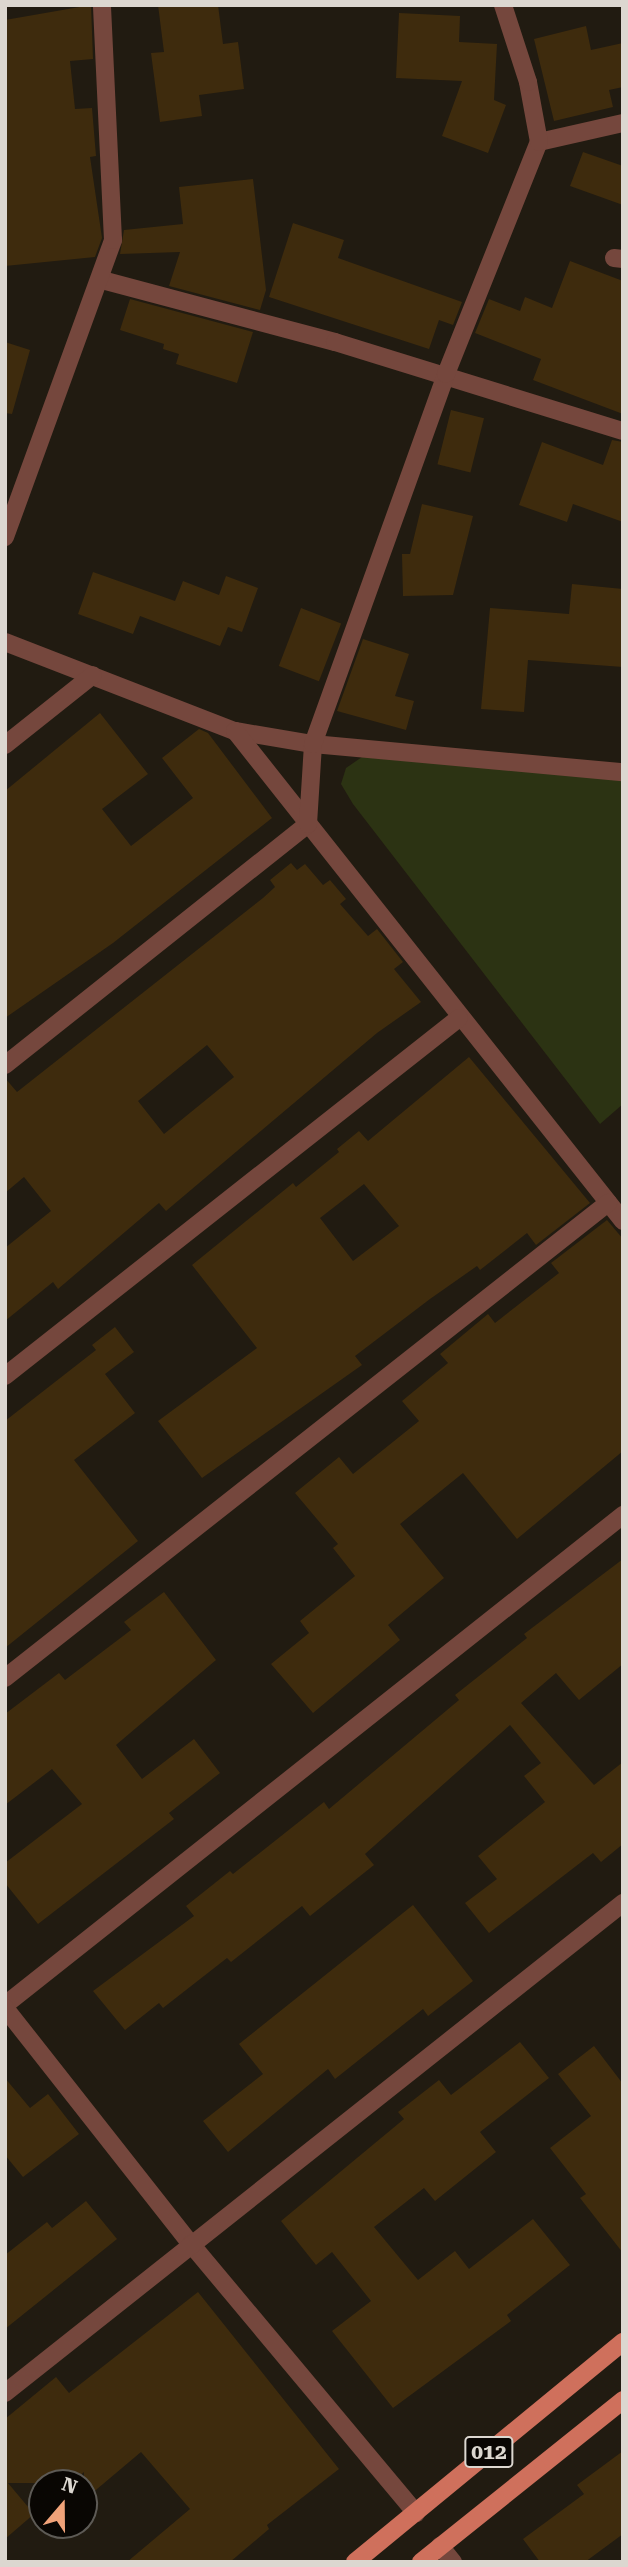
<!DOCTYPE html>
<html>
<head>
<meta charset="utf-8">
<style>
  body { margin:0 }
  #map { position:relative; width:628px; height:2567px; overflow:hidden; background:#211b11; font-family:"Roboto Serif",serif }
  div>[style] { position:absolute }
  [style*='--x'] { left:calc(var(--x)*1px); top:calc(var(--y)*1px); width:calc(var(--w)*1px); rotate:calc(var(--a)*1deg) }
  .green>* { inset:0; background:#2c3313 }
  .building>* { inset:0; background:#3e2b0d; transform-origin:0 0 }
  .minor>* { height:18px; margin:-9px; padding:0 9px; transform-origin:9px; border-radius:9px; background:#75473d }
  .major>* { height:18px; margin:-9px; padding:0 9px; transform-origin:9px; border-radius:9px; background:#cf705c }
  span { translate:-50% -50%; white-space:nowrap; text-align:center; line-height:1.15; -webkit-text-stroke:5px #090603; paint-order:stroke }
  .shield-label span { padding:2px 5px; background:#090603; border:2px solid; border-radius:5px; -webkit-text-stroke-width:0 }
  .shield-label { font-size:21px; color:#dcd7d0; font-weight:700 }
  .frame { position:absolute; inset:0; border:7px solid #dcd7d0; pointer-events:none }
  .north { position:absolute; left:28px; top:2469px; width:70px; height:70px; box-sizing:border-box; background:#090603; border:2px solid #5d5a55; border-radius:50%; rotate:20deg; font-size:19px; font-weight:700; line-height:28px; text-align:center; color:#dcd7d0 }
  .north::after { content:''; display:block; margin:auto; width:24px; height:32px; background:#f0a279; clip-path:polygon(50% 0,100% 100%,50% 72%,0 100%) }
</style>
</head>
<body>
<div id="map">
  <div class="green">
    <div style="clip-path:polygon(362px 757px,623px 780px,623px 1104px,600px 1124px,353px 804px,341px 784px,346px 768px)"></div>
  </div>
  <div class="building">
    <div style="clip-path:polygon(91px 5px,93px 59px,70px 61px,75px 109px,92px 108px,96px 156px,90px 157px,102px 238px,95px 257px,5px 266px,5px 20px)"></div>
    <div style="clip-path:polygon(158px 5px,218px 5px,223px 44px,238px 42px,244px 89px,199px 95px,202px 116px,160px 122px,151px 53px,164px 52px)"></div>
    <div style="clip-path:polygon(399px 13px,460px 16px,459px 42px,497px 44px,494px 100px,506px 105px,488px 153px,442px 136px,462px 81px,396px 78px)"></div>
    <div style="clip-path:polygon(586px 26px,591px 50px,623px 43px,623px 87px,609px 90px,613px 107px,554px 121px,534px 39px)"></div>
    <div style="clip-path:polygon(583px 152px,623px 166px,623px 205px,570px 186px)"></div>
    <div style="clip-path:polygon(253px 179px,266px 290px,260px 310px,169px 286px,180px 252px,120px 254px,124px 230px,183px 224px,179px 187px)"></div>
    <div style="clip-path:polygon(293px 223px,344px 240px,338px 258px,462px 302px,453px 325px,439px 320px,429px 349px,269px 297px)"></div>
    <div style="clip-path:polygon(570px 261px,623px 281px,623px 414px,533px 380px,541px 359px,475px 333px,489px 299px,520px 311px,525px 297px,552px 308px)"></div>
    <div style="clip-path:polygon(130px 299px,253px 332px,237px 383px,176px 364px,179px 354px,163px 349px,164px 344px,120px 330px)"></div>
    <div style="clip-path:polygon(5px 342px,30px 350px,12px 414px,5px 413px)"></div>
    <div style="left:451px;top:410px;width:34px;height:56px;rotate:14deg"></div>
    <div style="clip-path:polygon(612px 440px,623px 442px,623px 522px,573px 504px,567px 522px,519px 505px,542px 442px,603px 465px)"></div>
    <div style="clip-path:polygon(422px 504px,473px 516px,453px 595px,403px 596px,402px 554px,410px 554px)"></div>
    <div style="clip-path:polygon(93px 572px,175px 601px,183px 581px,219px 595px,226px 576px,258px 588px,242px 632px,228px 627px,220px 646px,140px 616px,133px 634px,78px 614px)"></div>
    <div style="clip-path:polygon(572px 584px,623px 589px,623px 667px,528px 660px,524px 712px,481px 709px,490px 608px,569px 614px)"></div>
    <div style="left:301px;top:608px;width:43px;height:62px;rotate:21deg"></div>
    <div style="clip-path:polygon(363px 639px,409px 654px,395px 696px,414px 701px,406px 730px,337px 711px)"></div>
    <div style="clip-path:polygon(100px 713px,148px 774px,102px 809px,131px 846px,193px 798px,162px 758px,199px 729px,208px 733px,272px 818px,113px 943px,5px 1018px,5px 791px)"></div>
    <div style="clip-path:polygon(evenodd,291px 863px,297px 870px,305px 864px,323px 885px,330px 880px,346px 899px,340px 904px,368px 936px,377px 929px,403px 962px,394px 969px,421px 1002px,377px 1033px,166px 1211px,159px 1203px,58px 1289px,53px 1282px,5px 1321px,5px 1248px,51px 1211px,24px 1177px,5px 1193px,5px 1078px,17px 1092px,263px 898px,275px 887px,270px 880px,291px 863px,207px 1045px,234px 1077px,164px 1134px,138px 1101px,207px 1045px)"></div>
    <div style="clip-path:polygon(evenodd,469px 1057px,590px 1203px,536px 1245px,527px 1233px,480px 1270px,477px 1266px,430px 1299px,355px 1356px,362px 1365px,202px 1478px,158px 1421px,257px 1348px,192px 1265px,293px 1183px,296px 1187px,339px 1152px,337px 1149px,359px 1131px,368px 1141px,469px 1057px,364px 1184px,399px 1226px,353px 1261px,320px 1218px,364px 1184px)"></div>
    <div style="clip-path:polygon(607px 1220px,623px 1239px,623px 1451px,517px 1539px,463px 1473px,400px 1524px,444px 1578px,388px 1625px,400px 1640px,313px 1713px,271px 1664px,309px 1633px,300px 1621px,355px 1576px,333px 1548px,338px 1544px,295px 1493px,339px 1457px,353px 1474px,419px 1421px,402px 1401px,448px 1363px,440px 1354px,488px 1314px,495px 1323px,559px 1273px,551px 1263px)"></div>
    <div style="clip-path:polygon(115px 1327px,134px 1352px,105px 1374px,135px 1413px,74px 1460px,138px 1541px,5px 1648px,5px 1421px,96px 1350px,92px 1345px)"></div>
    <div style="clip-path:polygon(623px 1559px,623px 1664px,579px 1700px,556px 1673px,521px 1703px,594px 1785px,623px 1762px,623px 1844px,601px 1862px,593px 1853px,489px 1933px,465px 1903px,497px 1879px,478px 1856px,545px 1802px,524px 1776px,541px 1763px,510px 1725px,365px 1854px,374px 1865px,310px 1916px,302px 1906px,231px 1962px,227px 1958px,163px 2008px,159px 2003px,125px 2030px,93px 1991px,194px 1916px,186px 1906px,230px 1871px,233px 1874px,324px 1802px,329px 1809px,459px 1700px,455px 1695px,527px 1638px,524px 1634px)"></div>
    <div style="clip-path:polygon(164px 1592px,216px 1660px,116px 1745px,142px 1779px,194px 1739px,220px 1773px,169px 1813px,174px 1819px,38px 1924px,5px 1883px,5px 1863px,82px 1804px,52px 1769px,5px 1805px,5px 1714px,59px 1673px,65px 1680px,131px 1630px,124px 1622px)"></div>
    <div style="clip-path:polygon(413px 1905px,473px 1981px,428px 2016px,423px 2009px,335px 2079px,328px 2069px,228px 2152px,203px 2121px,263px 2074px,239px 2044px)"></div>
    <div style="clip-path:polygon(520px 2042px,549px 2078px,480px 2132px,496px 2152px,435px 2201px,424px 2188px,374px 2227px,418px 2280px,455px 2251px,469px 2269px,533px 2219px,570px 2265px,507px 2315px,511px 2321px,393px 2408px,332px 2331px,371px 2301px,332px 2252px,316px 2265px,281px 2221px,404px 2119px,398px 2112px,439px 2080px,451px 2095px)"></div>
    <div style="clip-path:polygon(594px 2046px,623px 2084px,623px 2253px,580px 2198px,586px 2194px,550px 2148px,591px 2116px,558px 2074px)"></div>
    <div style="clip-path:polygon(5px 2078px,30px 2108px,48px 2094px,79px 2134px,23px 2177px,5px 2155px)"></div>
    <div style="clip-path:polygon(86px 2201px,117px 2239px,5px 2329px,5px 2255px,47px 2222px,52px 2228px)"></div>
    <div style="clip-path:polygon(198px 2292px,339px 2469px,267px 2525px,269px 2529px,230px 2562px,127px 2562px,190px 2509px,141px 2452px,84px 2500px,84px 2472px,71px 2483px,8px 2483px,34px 2514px,5px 2539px,5px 2419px,56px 2377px,69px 2393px)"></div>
    <div style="clip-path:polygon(623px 2451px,623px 2534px,585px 2562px,540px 2562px,523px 2539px,584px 2494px,577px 2485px)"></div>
  </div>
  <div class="minor">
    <div style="--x:539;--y:142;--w:86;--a:-12.7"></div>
    <div style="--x:614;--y:258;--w:9;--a:6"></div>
    <div style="--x:102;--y:280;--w:241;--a:14.9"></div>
    <div style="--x:335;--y:342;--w:301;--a:17.2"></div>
    <div style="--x:5;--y:537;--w:316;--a:-70"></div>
    <div style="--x:113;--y:240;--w:235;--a:-92.7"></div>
    <div style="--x:5;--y:642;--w:247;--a:21.2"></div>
    <div style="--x:235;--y:731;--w:79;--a:9.5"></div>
    <div style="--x:313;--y:744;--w:311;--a:5.2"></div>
    <div style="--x:235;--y:731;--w:625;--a:51.63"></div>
    <div style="--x:5;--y:745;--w:112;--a:-38.5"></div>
    <div style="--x:5;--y:1065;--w:387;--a:-38.5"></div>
    <div style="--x:308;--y:824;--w:80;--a:-86.4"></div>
    <div style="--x:313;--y:744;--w:393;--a:-70.2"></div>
    <div style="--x:446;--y:374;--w:250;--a:-68.2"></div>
    <div style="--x:539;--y:142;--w:61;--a:-100.4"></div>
    <div style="--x:528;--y:82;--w:81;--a:-108"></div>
    <div style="--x:5;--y:1376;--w:578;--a:-38.26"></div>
    <div style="--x:5;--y:1678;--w:768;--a:-38.23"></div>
    <div style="--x:5;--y:2005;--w:789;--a:-38.41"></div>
    <div style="--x:5;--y:2008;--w:300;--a:51.8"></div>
    <div style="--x:191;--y:2244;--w:351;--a:50.1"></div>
    <div style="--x:5;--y:2393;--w:789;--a:-38.41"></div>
    <div style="--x:440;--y:2546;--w:21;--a:51"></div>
  </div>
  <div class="major">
    <div style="--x:355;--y:2562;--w:347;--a:-39.4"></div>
    <div style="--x:421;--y:2562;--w:259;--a:-38.7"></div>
  </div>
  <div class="shield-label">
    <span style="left:489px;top:2452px">012</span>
  </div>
  <div class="frame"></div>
  <div class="north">N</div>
</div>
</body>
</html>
